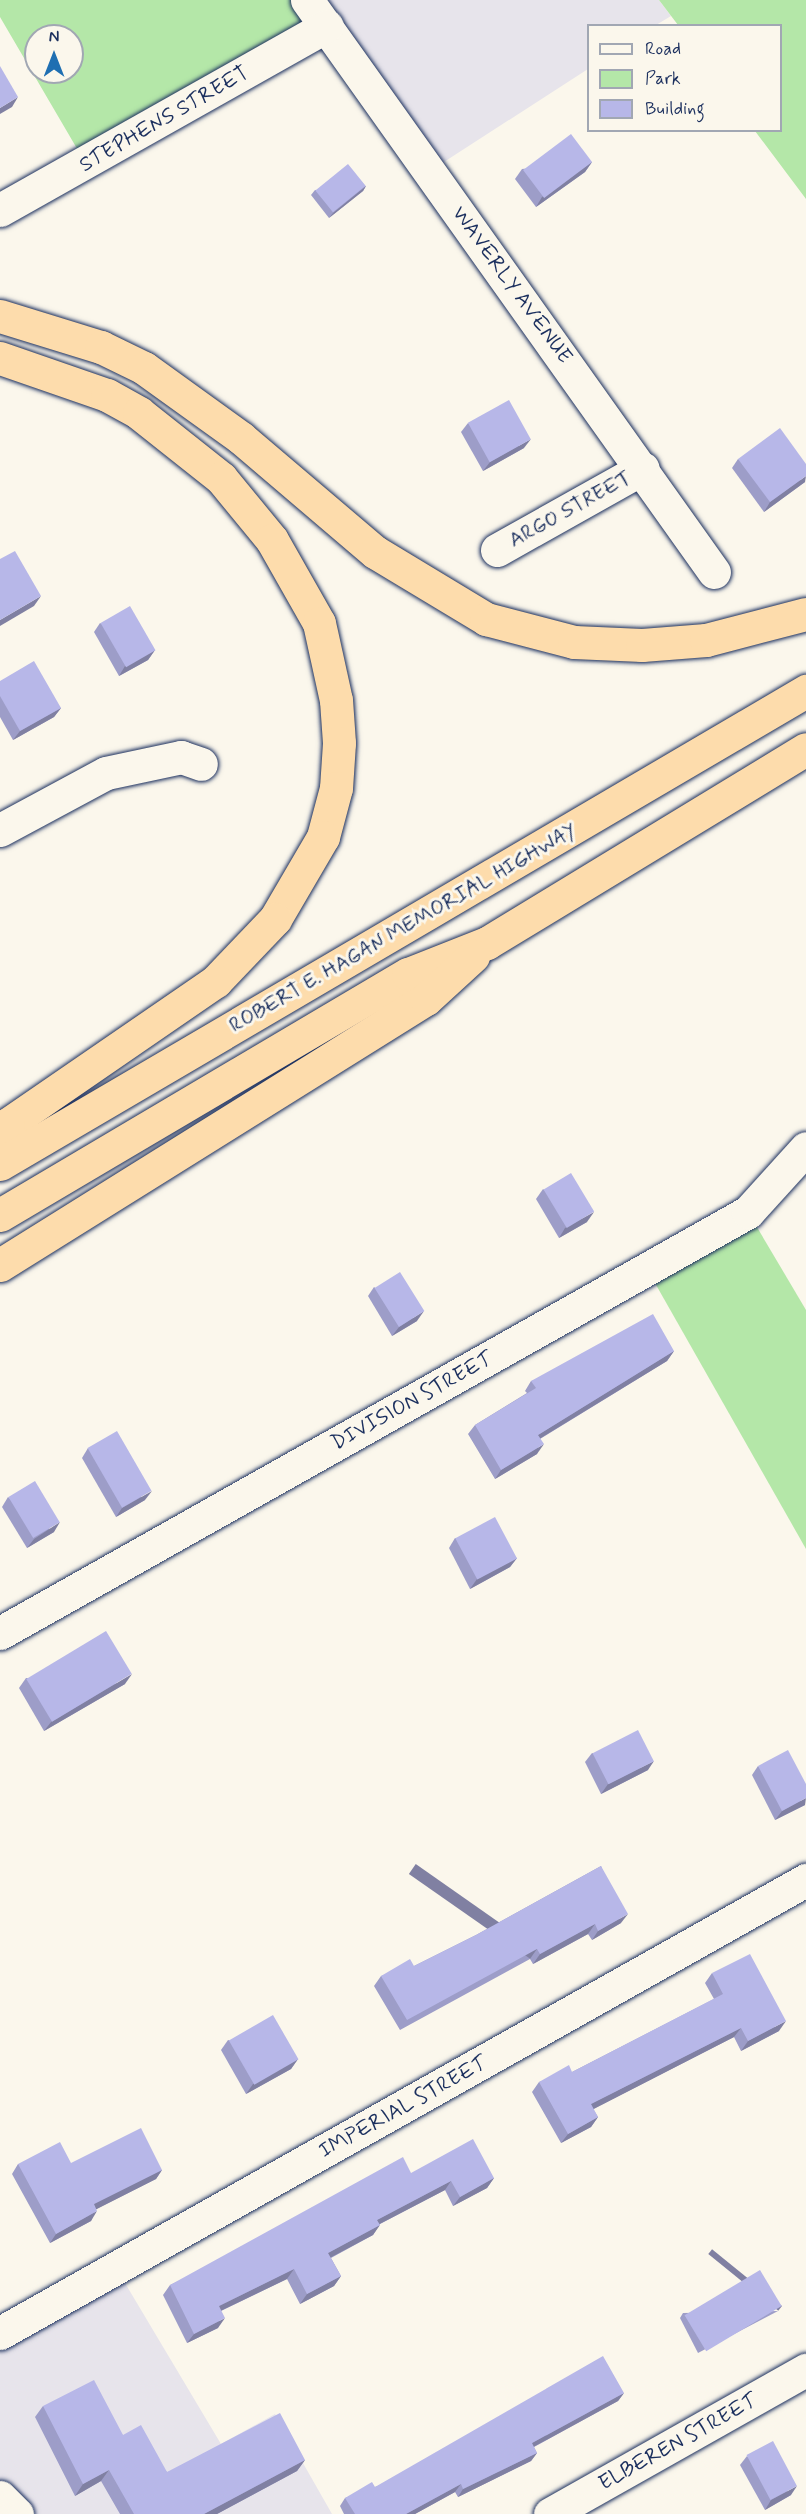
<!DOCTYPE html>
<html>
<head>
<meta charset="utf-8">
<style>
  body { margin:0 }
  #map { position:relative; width:806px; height:2514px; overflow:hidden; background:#fbf7ec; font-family:Mynerve,sans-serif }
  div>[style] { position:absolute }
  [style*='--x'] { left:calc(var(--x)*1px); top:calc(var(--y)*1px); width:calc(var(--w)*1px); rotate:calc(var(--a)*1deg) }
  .built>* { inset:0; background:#e7e4eb }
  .green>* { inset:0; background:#b4e7a8 }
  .roads { filter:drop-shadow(0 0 2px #1b2f5e) drop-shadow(0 0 2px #1b2f5e) }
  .street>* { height:33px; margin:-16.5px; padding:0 16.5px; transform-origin:16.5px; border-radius:16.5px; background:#fbf7ec }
  .secondary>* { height:33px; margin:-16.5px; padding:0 16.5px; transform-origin:16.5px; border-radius:16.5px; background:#fbf7ec }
  .highway>* { height:33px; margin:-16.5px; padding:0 16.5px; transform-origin:16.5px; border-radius:16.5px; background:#fddcac }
  .wall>* { inset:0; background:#9d9dc8 }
  .shaded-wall>* { inset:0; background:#8080a2; transform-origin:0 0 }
  .building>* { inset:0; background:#b7b7e8; transform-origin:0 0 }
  span { translate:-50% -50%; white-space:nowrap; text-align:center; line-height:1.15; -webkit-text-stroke:6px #fbf7ec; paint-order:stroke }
  .street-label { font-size:21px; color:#1b2f5e }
  .legend { position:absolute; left:587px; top:24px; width:195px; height:108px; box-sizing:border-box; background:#fbf7ec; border:2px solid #a1a7b3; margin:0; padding:8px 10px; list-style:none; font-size:18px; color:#1b2f5e }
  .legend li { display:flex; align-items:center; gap:12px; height:30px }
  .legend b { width:30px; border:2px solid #a1a7b3 }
  .north { position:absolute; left:24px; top:24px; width:60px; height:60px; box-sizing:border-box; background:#fbf7ec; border:2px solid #a1a7b3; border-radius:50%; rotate:0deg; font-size:16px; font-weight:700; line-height:24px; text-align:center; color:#1b2f5e }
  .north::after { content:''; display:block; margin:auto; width:21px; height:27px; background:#1f6fb2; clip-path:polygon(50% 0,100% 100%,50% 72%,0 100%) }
</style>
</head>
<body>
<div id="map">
  <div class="built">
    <div style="clip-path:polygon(307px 0,659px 0,671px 16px,656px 25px,588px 26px,588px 69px,430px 171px)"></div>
    <div style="clip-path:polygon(116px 2268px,221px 2444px,275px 2414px,332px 2514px,5px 2514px,0 2497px,0 2333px)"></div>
  </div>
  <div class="green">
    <div style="clip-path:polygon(evenodd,0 0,307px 0,327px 26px,86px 164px,0 17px,0 0,36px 36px,72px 36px,72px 72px,36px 72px,36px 36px)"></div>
    <div style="clip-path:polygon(659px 0,806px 0,806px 199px,755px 131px,780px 130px,780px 26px,678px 25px)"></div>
    <div style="clip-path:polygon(748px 1212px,806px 1310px,806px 1549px,647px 1269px)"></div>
  </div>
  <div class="roads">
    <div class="street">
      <div style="--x:307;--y:0;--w:702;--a:54.57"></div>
      <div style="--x:0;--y:210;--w:375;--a:-29.4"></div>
      <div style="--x:497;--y:550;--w:167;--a:-29.3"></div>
      <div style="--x:0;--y:830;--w:120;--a:-28.3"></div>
      <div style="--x:106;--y:773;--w:77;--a:-12"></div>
      <div style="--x:181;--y:757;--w:21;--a:19"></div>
      <div style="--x:0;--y:2333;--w:925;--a:-29.34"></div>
      <div style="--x:550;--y:2514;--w:294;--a:-29.4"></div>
    </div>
    <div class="secondary">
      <div style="--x:0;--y:1633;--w:858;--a:-29.37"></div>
      <div style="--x:748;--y:1212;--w:86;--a:-47.8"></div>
      <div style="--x:0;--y:2497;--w:24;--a:45"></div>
    </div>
    <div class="highway">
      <div style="--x:0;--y:316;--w:106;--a:17.1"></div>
      <div style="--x:101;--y:347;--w:48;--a:26"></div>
      <div style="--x:144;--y:368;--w:120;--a:35.8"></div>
      <div style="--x:241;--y:438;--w:176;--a:40.4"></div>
      <div style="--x:375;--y:552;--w:130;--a:31.1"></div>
      <div style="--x:486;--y:619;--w:91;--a:14.6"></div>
      <div style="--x:574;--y:642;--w:68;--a:2.5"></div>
      <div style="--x:642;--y:645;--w:64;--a:-4.5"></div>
      <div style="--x:706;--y:640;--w:103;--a:-14.6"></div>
      <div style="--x:0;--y:358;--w:113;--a:19.1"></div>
      <div style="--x:107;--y:395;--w:37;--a:29"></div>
      <div style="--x:139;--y:413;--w:105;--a:38.4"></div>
      <div style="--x:221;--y:478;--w:80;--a:50.6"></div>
      <div style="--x:272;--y:540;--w:95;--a:60.5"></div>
      <div style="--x:319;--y:623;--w:79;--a:77.6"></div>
      <div style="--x:336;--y:700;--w:43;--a:86"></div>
      <div style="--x:339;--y:743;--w:45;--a:93.8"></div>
      <div style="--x:336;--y:788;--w:51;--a:104.9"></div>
      <div style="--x:323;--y:837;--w:95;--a:120.3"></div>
      <div style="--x:275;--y:919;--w:86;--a:133.6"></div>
      <div style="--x:216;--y:981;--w:252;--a:145.5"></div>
      <div style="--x:8;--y:1124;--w:14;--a:126"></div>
      <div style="--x:0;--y:1164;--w:935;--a:-30.41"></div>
      <div style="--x:0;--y:1215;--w:474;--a:-30.6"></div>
      <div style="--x:408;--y:974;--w:85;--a:-21.4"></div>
      <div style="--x:487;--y:943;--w:373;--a:-31.3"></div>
      <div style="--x:0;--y:1265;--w:502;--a:-31.98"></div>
      <div style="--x:426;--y:999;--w:64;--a:-42.5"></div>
    </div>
  </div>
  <div class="wall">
    <div style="clip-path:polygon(592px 162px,585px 172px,536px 207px,515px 179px,522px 169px)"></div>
    <div style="clip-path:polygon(366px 186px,363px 191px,329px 218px,311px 195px,315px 190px)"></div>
    <div style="clip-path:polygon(468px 423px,524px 448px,483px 471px,461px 432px)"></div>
    <div style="clip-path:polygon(738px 459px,805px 482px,764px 512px,732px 468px)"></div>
    <div style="clip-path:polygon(100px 623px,155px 650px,148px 660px,119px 676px,94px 632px)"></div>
    <div style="clip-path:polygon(0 681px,61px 708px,54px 717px,13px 740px,0 717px)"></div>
    <div style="clip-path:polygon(543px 1189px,587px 1222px,559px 1238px,536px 1199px)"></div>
    <div style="clip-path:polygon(374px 1287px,417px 1321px,392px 1336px,368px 1296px)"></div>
    <div style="clip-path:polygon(674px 1351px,667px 1361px,540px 1439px,537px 1454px,495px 1479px,468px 1434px,475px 1425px,527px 1393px,525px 1391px,531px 1381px)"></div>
    <div style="clip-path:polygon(88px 1448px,145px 1500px,116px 1517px,82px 1458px)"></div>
    <div style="clip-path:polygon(8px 1497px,54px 1532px,27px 1548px,2px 1507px)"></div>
    <div style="clip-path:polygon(455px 1538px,517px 1558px,510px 1567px,470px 1589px,449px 1548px)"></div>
    <div style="clip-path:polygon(26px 1678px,125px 1684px,44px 1731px,19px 1688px)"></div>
    <div style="clip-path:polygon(592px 1753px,648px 1770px,601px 1794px,585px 1762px)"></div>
    <div style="clip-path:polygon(758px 1766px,805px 1805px,775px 1820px,752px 1775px)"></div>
    <div style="clip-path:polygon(601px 1866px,621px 1923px,592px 1940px,588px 1934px,533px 1964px,530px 1959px,400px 2030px,374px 1986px,381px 1976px,414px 1966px,476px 1935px)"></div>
    <div style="clip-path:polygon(712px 1973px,779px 2031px,741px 2051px,734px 2037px,593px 2109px,598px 2117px,591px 2127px,561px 2143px,532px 2092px,539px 2082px,572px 2072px,714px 1999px,705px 1983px)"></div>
    <div style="clip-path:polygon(228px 2040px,298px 2059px,291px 2069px,246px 2094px,221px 2050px)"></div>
    <div style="clip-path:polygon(18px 2164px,162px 2170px,156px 2179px,96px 2209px,91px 2221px,50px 2243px,12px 2174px)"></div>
    <div style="clip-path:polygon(411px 2173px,494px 2178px,487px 2188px,453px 2206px,445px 2190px,380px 2224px,373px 2235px,331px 2258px,341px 2276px,334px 2286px,300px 2304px,287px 2279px,221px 2311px,218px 2328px,187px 2343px,163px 2295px,170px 2285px)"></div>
    <div style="clip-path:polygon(778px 2311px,698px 2353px,680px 2318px,683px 2313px)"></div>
    <div style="clip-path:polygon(624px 2393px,618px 2401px,534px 2447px,537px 2453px,531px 2461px,458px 2497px,455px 2492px,415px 2514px,344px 2514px,340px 2506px,345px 2498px,375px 2487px)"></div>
    <div style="clip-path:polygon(43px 2406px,123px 2435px,167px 2472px,305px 2460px,297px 2471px,217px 2514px,120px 2514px,101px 2481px,75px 2496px,35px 2417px)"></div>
    <div style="clip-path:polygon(747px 2456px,791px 2495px,765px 2510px,740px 2465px)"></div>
  </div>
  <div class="shaded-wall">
    <div style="clip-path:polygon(18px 97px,12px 107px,0 114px,0 108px)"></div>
    <div style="clip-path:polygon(592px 162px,585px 172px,536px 207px,542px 197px)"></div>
    <div style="clip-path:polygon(366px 186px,363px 191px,329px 218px,333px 213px)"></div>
    <div style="clip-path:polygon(531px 439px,524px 448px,483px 471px,490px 462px)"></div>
    <div style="clip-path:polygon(806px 476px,805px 482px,764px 512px,770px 502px)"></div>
    <div style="clip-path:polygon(41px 596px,34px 606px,0 626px,0 620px)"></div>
    <div style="clip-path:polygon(155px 650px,148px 660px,119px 676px,125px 666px)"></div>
    <div style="clip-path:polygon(61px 708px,54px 717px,13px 740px,20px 731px)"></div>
    <div style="clip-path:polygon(594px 1212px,587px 1222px,559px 1238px,565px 1228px)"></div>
    <div style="clip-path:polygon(424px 1311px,417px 1321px,392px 1336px,399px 1327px)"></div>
    <div style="clip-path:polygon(674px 1351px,667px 1361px,531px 1444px,538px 1435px)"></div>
    <div style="clip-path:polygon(544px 1444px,537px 1454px,495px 1479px,501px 1470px)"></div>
    <div style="clip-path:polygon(152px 1491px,145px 1500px,116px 1517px,122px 1508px)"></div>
    <div style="clip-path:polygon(60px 1522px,54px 1532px,27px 1548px,34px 1539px)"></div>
    <div style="clip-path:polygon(517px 1558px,510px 1567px,470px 1589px,477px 1579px)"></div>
    <div style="clip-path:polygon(132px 1674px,125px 1684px,44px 1731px,51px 1722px)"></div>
    <div style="clip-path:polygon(654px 1761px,648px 1770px,601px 1794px,608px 1784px)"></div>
    <div style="clip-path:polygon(806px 1798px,805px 1805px,775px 1820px,782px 1811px)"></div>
    <div style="clip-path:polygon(628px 1914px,621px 1923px,592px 1940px,598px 1931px)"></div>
    <div style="clip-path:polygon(595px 1924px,588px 1934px,533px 1964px,540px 1954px)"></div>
    <div style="left:537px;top:1949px;width:12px;height:148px;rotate:125deg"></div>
    <div style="clip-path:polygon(786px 2021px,779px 2031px,741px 2051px,748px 2041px)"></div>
    <div style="clip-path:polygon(741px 2028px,734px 2037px,584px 2114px,591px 2104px)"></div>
    <div style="clip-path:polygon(298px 2059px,291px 2069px,246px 2094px,253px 2084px)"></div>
    <div style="clip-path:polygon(598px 2117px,591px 2127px,561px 2143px,568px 2134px)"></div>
    <div style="clip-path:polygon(162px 2170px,156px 2179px,87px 2214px,94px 2204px)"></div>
    <div style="clip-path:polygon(494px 2178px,487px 2188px,453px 2206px,460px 2197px)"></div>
    <div style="clip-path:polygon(451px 2181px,445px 2190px,370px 2229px,377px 2220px)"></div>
    <div style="clip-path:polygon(97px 2211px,91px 2221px,50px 2243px,56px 2234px)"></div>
    <div style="clip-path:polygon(380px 2225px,373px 2235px,322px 2262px,328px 2253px)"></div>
    <div style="clip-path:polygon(294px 2269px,287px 2279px,212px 2315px,219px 2306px)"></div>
    <div style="clip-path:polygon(341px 2276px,334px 2286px,300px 2304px,307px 2294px)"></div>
    <div style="left:782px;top:2306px;width:6px;height:90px;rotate:129deg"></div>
    <div style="clip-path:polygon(225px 2318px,218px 2328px,187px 2343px,194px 2334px)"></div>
    <div style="clip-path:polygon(624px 2393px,618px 2401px,526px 2451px,532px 2443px)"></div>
    <div style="clip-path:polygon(537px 2453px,531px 2461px,458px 2497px,463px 2489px)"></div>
    <div style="clip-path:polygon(305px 2460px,297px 2471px,217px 2514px,204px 2514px)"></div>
    <div style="clip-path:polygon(109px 2470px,101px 2481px,75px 2496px,83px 2484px)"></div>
    <div style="clip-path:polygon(461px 2484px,455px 2492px,415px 2514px,406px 2514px)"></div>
    <div style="clip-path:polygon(797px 2486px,791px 2495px,765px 2510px,771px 2500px)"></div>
  </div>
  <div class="building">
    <div style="clip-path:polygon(0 66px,18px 97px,0 108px)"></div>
    <div style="left:571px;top:134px;width:35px;height:60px;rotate:53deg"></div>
    <div style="left:348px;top:164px;width:28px;height:42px;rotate:51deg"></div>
    <div style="left:509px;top:400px;width:45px;height:47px;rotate:61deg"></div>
    <div style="clip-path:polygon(780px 428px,806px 464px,806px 476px,770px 502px,738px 459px)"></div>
    <div style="clip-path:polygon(15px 551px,41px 596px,0 620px,0 559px)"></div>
    <div style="left:130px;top:606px;width:51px;height:34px;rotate:60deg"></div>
    <div style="clip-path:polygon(34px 661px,61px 708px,20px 731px,0 696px,0 681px)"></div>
    <div style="left:571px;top:1173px;width:45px;height:32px;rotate:59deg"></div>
    <div style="left:400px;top:1272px;width:46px;height:30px;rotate:58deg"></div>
    <div style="clip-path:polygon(653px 1314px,674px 1351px,538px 1435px,544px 1444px,501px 1470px,475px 1425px,536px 1388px,531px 1381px)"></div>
    <div style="left:117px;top:1431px;width:69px;height:34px;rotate:60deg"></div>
    <div style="left:35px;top:1481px;width:48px;height:31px;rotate:59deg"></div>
    <div style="left:495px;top:1517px;width:47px;height:45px;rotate:62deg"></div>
    <div style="left:106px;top:1631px;width:50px;height:93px;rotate:59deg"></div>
    <div style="left:638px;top:1730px;width:35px;height:51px;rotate:63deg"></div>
    <div style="clip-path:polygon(788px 1750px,806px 1784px,806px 1798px,782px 1811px,758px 1766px)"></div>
    <div style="clip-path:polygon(601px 1866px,628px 1914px,598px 1931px,595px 1924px,540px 1954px,537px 1949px,407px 2020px,381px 1976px,410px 1959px,414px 1966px,476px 1935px)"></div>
    <div style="clip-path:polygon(750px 1954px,786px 2021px,748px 2041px,741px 2028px,591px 2104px,598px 2117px,568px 2134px,539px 2082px,569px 2065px,572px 2072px,723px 1994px,712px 1973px)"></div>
    <div style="left:273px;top:2015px;width:51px;height:51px;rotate:60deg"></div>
    <div style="clip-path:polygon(141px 2128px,162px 2170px,94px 2204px,97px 2211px,56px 2234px,18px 2164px,60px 2142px,71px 2163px)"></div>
    <div style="clip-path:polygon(473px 2139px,494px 2178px,460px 2197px,451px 2181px,377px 2220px,380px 2225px,328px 2253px,341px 2276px,307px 2294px,294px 2269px,219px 2306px,225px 2318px,194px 2334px,170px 2285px,403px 2157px,411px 2173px)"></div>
    <div style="left:760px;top:2270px;width:42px;height:88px;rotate:59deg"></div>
    <div style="clip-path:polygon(603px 2356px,624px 2393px,532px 2443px,537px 2453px,463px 2489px,461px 2484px,406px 2514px,355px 2514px,345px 2498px,372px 2482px,375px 2487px)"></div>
    <div style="clip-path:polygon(94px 2380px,123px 2435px,141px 2425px,167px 2472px,280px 2413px,305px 2460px,204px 2514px,134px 2514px,109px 2470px,83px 2484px,43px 2406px)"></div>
    <div style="left:773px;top:2441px;width:51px;height:30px;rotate:62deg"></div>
  </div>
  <div class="street-label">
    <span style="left:164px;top:119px;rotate:-30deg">STEPHENS STREET</span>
    <span style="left:512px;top:285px;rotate:54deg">WAVERLY AVENUE</span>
    <span style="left:570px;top:509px;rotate:-29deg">ARGO STREET</span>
    <span style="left:403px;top:928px;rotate:-30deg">ROBERT E. HAGAN MEMORIAL HIGHWAY</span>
    <span style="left:412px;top:1401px;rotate:-29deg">DIVISION STREET</span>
    <span style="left:403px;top:2107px;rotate:-29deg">IMPERIAL STREET</span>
    <span style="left:678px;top:2442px;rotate:-29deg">ELBEREN STREET</span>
  </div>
  <ul class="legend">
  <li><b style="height:8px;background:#fbf7ec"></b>Road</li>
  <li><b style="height:16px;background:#b4e7a8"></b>Park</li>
  <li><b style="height:16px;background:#b7b7e8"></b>Building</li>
  </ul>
  <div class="north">N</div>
</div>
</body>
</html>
